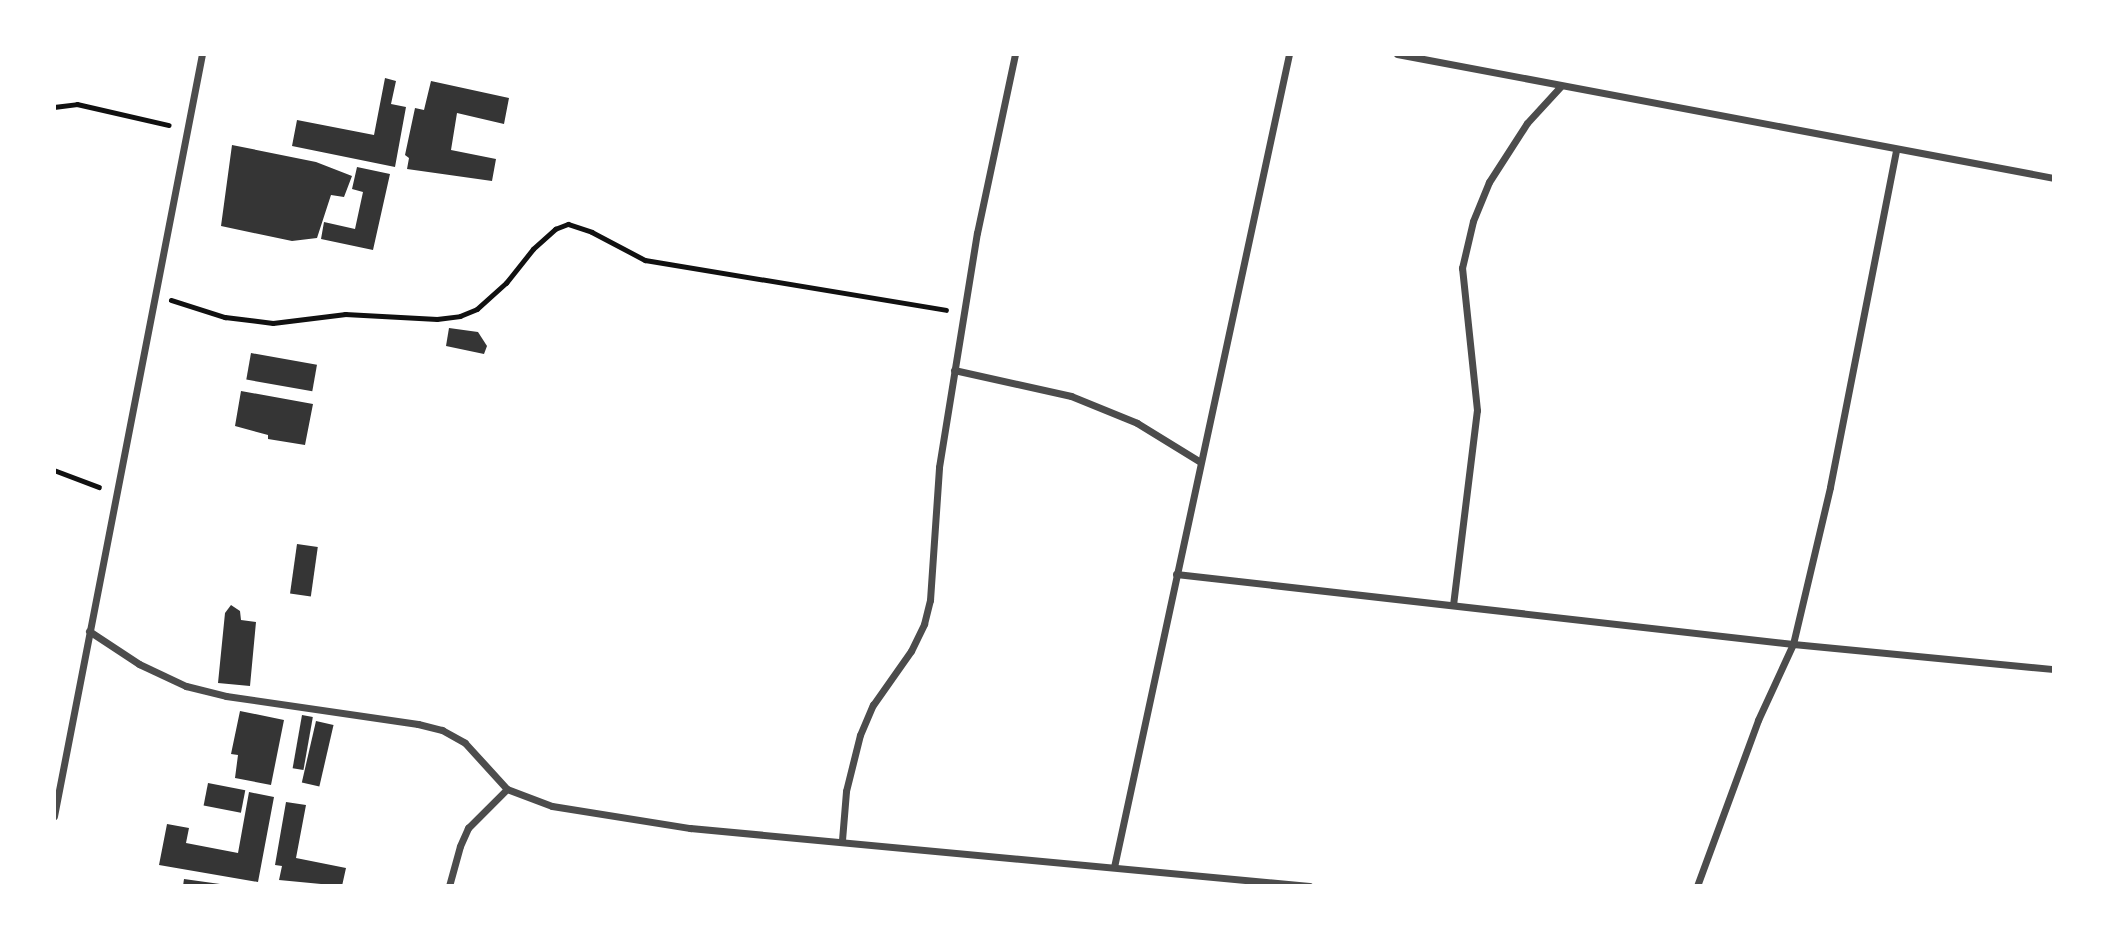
<!DOCTYPE html>
<html>
<head>
<meta charset="utf-8">
<style>
  body { margin:0 }
  #map { position:relative; width:2108px; height:940px; overflow:hidden; background:#fff; font-family:"Noto Sans",sans-serif }
  div>[style] { position:absolute }
  [style*='--x'] { left:calc(var(--x)*1px); top:calc(var(--y)*1px); width:calc(var(--w)*1px); rotate:calc(var(--a)*1deg) }
  .building>* { inset:0; background:#353535; transform-origin:0 0 }
  .path>* { height:4.5px; margin:-2.25px; padding:0 2.25px; transform-origin:2.25px; border-radius:2.25px; background:#111 }
  .minor>* { height:7px; margin:-3.5px; padding:0 3.5px; transform-origin:3.5px; border-radius:3.5px; background:#4c4c4c }
  span { translate:-50% -50%; white-space:nowrap; text-align:center; line-height:1.15; -webkit-text-stroke:5px #fff; paint-order:stroke }
  .frame { position:absolute; inset:0; border:56px solid #fff; pointer-events:none }
</style>
</head>
<body>
<div id="map">
  <div class="building">
    <div style="clip-path:polygon(385px 78px,396px 81px,391px 104px,406px 107px,395px 167px,292px 146px,297px 120px,374px 135px)"></div>
    <div style="clip-path:polygon(431px 81px,509px 98px,504px 124px,457px 113px,451px 150px,496px 159px,492px 181px,407px 169px,409px 158px,405px 155px,415px 108px,424px 110px)"></div>
    <div style="clip-path:polygon(232px 145px,316px 162px,352px 176px,344px 197px,331px 195px,317px 238px,292px 241px,221px 226px)"></div>
    <div style="clip-path:polygon(357px 167px,390px 174px,373px 250px,321px 239px,324px 222px,355px 229px,363px 192px,352px 189px)"></div>
    <div style="clip-path:polygon(449px 328px,478px 332px,487px 346px,484px 354px,446px 346px)"></div>
    <div style="left:251px;top:353px;width:67px;height:27px;rotate:10deg"></div>
    <div style="clip-path:polygon(241px 391px,313px 404px,305px 445px,268px 439px,268px 435px,235px 426px)"></div>
    <div style="left:297px;top:544px;width:21px;height:50px;rotate:8deg"></div>
    <div style="clip-path:polygon(231px 605px,240px 611px,241px 620px,256px 622px,250px 686px,218px 683px,225px 613px)"></div>
    <div style="clip-path:polygon(240px 711px,284px 720px,271px 785px,235px 778px,238px 755px,231px 754px)"></div>
    <div style="left:302px;top:715px;width:11px;height:54px;rotate:10deg"></div>
    <div style="left:316px;top:721px;width:18px;height:63px;rotate:13deg"></div>
    <div style="left:208px;top:783px;width:38px;height:23px;rotate:11deg"></div>
    <div style="clip-path:polygon(249px 792px,274px 797px,258px 882px,159px 865px,167px 824px,189px 828px,186px 843px,238px 853px)"></div>
    <div style="clip-path:polygon(286px 802px,306px 805px,296px 858px,346px 868px,342px 886px,279px 880px,282px 866px,275px 865px)"></div>
    <div style="clip-path:polygon(184px 879px,220px 884px,220px 886px,183px 886px)"></div>
  </div>
  <div class="path">
    <div style="--x:54;--y:107;--w:23;--a:-7"></div>
    <div style="--x:77;--y:104;--w:94;--a:12.9"></div>
    <div style="--x:171;--y:300;--w:57;--a:17.5"></div>
    <div style="--x:225;--y:317;--w:48;--a:7.1"></div>
    <div style="--x:273;--y:323;--w:73;--a:-7.1"></div>
    <div style="--x:345;--y:314;--w:92;--a:3.1"></div>
    <div style="--x:437;--y:319;--w:23;--a:-7"></div>
    <div style="--x:460;--y:316;--w:18;--a:-22"></div>
    <div style="--x:477;--y:309;--w:39;--a:-42"></div>
    <div style="--x:506;--y:283;--w:43;--a:-51.5"></div>
    <div style="--x:533;--y:249;--w:30;--a:-42"></div>
    <div style="--x:555;--y:229;--w:14;--a:-21"></div>
    <div style="--x:568;--y:224;--w:25;--a:18"></div>
    <div style="--x:592;--y:232;--w:60;--a:27.8"></div>
    <div style="--x:645;--y:260;--w:305;--a:9.4"></div>
    <div style="--x:54;--y:470;--w:48;--a:20.7"></div>
  </div>
  <div class="minor">
    <div style="--x:1397;--y:54;--w:669;--a:10.69"></div>
    <div style="--x:954;--y:370;--w:120;--a:12.5"></div>
    <div style="--x:1071;--y:396;--w:71;--a:22.2"></div>
    <div style="--x:1137;--y:423;--w:73;--a:31.5"></div>
    <div style="--x:1176;--y:574;--w:621;--a:6.47"></div>
    <div style="--x:1793;--y:644;--w:262;--a:5.5"></div>
    <div style="--x:1453;--y:605;--w:196;--a:-83"></div>
    <div style="--x:1477;--y:410;--w:143;--a:-96"></div>
    <div style="--x:1462;--y:268;--w:48;--a:-76.8"></div>
    <div style="--x:1473;--y:221;--w:42;--a:-67.7"></div>
    <div style="--x:1489;--y:182;--w:70;--a:-57.2"></div>
    <div style="--x:1527;--y:123;--w:50;--a:-47.4"></div>
    <div style="--x:89;--y:631;--w:60;--a:33.4"></div>
    <div style="--x:139;--y:664;--w:52;--a:25.1"></div>
    <div style="--x:186;--y:686;--w:41;--a:14"></div>
    <div style="--x:226;--y:696;--w:194;--a:8.3"></div>
    <div style="--x:418;--y:724;--w:25;--a:14"></div>
    <div style="--x:442;--y:730;--w:26;--a:29"></div>
    <div style="--x:465;--y:743;--w:62;--a:47.6"></div>
    <div style="--x:507;--y:789;--w:48;--a:20.7"></div>
    <div style="--x:552;--y:806;--w:140;--a:9.1"></div>
    <div style="--x:690;--y:828;--w:622;--a:5.35"></div>
    <div style="--x:54;--y:816;--w:776;--a:-79.01"></div>
    <div style="--x:842;--y:840;--w:49;--a:-85.3"></div>
    <div style="--x:846;--y:791;--w:58;--a:-76"></div>
    <div style="--x:860;--y:735;--w:33;--a:-67"></div>
    <div style="--x:873;--y:705;--w:66;--a:-54.9"></div>
    <div style="--x:911;--y:651;--w:30;--a:-64"></div>
    <div style="--x:924;--y:624;--w:25;--a:-76"></div>
    <div style="--x:930;--y:600;--w:133;--a:-86.1"></div>
    <div style="--x:939;--y:467;--w:237;--a:-80.8"></div>
    <div style="--x:977;--y:233;--w:183;--a:-78"></div>
    <div style="--x:1114;--y:867;--w:832;--a:-77.85"></div>
    <div style="--x:449;--y:886;--w:41;--a:-74.6"></div>
    <div style="--x:460;--y:846;--w:20;--a:-66"></div>
    <div style="--x:468;--y:828;--w:55;--a:-45"></div>
    <div style="--x:1697;--y:886;--w:177;--a:-69.8"></div>
    <div style="--x:1758;--y:720;--w:84;--a:-65.3"></div>
    <div style="--x:1793;--y:644;--w:161;--a:-76.7"></div>
    <div style="--x:1830;--y:487;--w:343;--a:-78.9"></div>
  </div>
  <div class="frame"></div>
</div>
</body>
</html>
